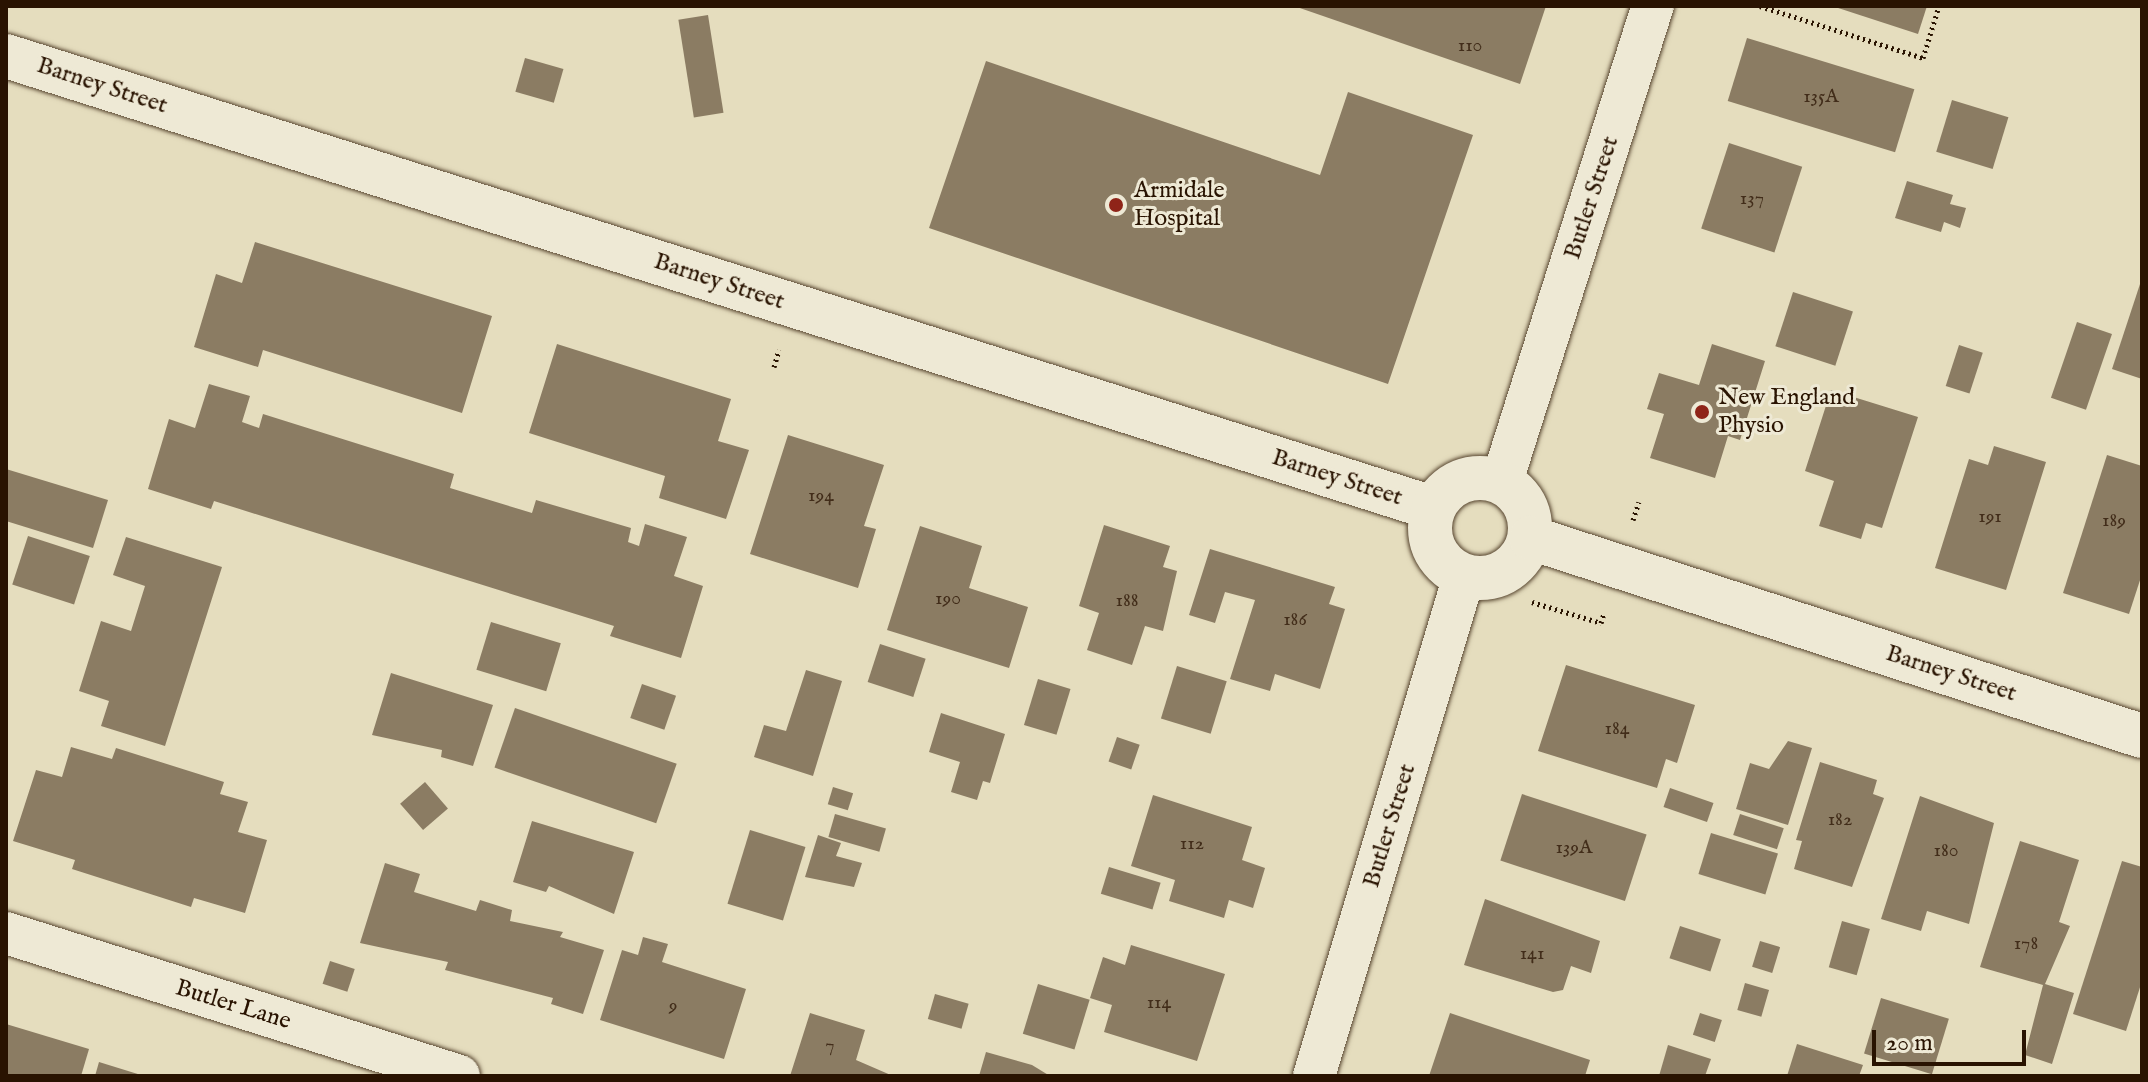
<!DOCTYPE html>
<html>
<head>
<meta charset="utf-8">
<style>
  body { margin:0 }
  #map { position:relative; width:2148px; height:1082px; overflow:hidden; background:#e5ddbe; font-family:"IM FELL English",serif }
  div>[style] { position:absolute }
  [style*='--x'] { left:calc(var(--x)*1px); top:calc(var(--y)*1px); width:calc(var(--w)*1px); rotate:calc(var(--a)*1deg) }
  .building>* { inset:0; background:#8b7c63; transform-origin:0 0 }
  .path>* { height:5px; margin-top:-2.5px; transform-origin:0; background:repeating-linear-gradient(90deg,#291301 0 2px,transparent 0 6px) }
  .roads { filter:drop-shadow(0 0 2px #584630) drop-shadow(0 0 2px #584630) }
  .street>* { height:42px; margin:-21px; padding:0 21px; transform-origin:21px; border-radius:21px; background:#eee9d5 }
  .secondary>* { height:44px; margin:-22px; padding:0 22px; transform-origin:22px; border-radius:22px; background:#eee9d5 }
  .secondary>.ring { margin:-22px; padding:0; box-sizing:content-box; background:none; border:44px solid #eee9d5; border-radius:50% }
  .dots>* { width:22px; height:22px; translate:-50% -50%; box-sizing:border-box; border:4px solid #eee9d5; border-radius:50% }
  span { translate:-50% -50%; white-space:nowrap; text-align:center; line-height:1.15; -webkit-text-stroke:6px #eee9d5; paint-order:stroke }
  .number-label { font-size:20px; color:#422d1a }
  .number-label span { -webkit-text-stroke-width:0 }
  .street-label { font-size:24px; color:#291301 }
  .poi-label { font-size:24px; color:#291301 }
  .left { translate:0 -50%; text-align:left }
  .frame { position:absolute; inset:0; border:8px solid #291301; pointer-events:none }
  .scale { position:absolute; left:1872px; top:1030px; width:154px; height:36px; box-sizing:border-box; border:4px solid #291301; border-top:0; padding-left:10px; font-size:24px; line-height:28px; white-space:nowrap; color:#291301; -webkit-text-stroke:6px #eee9d5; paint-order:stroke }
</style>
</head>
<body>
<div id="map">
  <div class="building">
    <div style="clip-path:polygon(1294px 6px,1546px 6px,1520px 84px)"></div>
    <div style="clip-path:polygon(1832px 6px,1927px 6px,1918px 34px)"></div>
    <div style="left:708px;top:15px;width:99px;height:30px;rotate:81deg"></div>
    <div style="left:1747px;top:38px;width:175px;height:66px;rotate:17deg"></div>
    <div style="left:525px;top:58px;width:40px;height:35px;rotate:16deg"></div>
    <div style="clip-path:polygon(986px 61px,1320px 175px,1348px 92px,1473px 135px,1388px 384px,929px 228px)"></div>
    <div style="left:1952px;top:100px;width:59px;height:54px;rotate:17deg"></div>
    <div style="left:1729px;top:143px;width:77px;height:90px;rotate:18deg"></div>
    <div style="clip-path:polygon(1907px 181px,1953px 195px,1950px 204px,1966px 208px,1960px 228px,1944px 222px,1941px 232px,1895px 218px)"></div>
    <div style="clip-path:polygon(255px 242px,492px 316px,462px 413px,263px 350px,258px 367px,194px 347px,216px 274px,242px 283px)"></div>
    <div style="clip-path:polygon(2142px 278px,2142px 379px,2112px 369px)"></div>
    <div style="left:1793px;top:292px;width:63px;height:57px;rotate:18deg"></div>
    <div style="left:2077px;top:322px;width:37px;height:80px;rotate:19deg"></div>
    <div style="clip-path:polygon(557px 344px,731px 399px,718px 441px,749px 450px,726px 519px,659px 498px,665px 476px,529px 433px)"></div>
    <div style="clip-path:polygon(1712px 344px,1765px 361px,1740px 440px,1728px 436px,1715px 478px,1650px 458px,1664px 414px,1647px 409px,1659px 373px,1699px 385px)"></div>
    <div style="left:1959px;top:345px;width:25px;height:43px;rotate:18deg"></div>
    <div style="clip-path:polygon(209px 384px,250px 396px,242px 422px,259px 428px,263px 414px,454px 474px,450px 488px,532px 513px,536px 500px,631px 528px,628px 542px,639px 546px,645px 524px,687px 537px,674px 576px,703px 586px,681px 658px,610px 636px,614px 626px,214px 501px,211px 509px,148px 489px,169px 419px,195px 428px)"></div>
    <div style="clip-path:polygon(1831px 390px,1918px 417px,1882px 528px,1866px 523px,1861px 539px,1819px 526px,1834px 481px,1805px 471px)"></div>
    <div style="clip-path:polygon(788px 435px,884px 465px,864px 526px,876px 529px,858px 588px,750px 554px)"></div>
    <div style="clip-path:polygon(1994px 446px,2046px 462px,2006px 590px,1935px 568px,1969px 459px,1988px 465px)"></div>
    <div style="clip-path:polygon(2107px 455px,2142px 466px,2142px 574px,2129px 614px,2063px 593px)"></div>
    <div style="clip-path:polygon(6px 469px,108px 500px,93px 548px,6px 521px)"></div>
    <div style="clip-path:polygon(1104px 525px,1170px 546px,1163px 567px,1177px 571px,1163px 631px,1145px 626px,1132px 665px,1087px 650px,1099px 613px,1079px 606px)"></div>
    <div style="clip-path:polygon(920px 526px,982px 546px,969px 588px,1028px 607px,1009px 668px,887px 630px)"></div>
    <div style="left:28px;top:536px;width:65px;height:51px;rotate:18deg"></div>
    <div style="clip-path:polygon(126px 537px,222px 567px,165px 746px,101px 726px,109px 701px,79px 691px,101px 621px,131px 631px,145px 586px,113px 575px)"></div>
    <div style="clip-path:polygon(1210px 549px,1335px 587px,1329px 604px,1345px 609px,1320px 689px,1275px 674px,1270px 691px,1230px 679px,1255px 600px,1225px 592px,1215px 623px,1189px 615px)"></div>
    <div style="left:491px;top:622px;width:73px;height:50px;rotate:17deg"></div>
    <div style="left:880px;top:644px;width:48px;height:40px;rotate:18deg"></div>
    <div style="clip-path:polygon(1566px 665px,1695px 705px,1677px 763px,1666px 759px,1657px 788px,1538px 751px)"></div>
    <div style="left:1177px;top:666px;width:52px;height:55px;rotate:17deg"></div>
    <div style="clip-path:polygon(806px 670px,842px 681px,813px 776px,754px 757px,764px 725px,786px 731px)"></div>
    <div style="clip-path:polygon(391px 673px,493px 705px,473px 766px,441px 757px,442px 750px,372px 735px)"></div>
    <div style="left:1038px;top:679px;width:34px;height:48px;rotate:17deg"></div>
    <div style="left:642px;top:684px;width:36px;height:36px;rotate:19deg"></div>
    <div style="left:515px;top:708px;width:171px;height:63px;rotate:19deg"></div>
    <div style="clip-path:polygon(941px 713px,1005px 734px,990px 783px,983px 781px,977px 800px,951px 792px,960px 762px,929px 752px)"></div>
    <div style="left:1117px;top:737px;width:24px;height:26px;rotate:19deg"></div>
    <div style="clip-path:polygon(1788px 741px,1812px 748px,1788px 825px,1736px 809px,1750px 763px,1769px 769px)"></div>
    <div style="clip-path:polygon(71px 747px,112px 759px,116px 748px,224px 782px,220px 794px,248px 802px,238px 832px,267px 840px,245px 913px,194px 898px,191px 907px,72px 869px,75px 860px,13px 841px,36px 770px,62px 777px)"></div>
    <div style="clip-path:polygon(1820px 762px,1877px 780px,1873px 794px,1884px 798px,1852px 887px,1794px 869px,1802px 841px,1796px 840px)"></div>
    <div style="left:425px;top:782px;width:35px;height:33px;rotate:49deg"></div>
    <div style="left:833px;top:787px;width:21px;height:18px;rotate:17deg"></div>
    <div style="left:1670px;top:788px;width:46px;height:20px;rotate:19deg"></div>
    <div style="left:1522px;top:794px;width:131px;height:70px;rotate:18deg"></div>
    <div style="clip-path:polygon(1153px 795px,1252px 827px,1242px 860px,1265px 868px,1253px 908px,1229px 900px,1224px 918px,1169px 901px,1175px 880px,1131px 866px)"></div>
    <div style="clip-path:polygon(1920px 796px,1994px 823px,1969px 924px,1927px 911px,1921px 931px,1881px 919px)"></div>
    <div style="left:835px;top:814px;width:53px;height:24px;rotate:16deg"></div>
    <div style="left:1740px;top:814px;width:46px;height:22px;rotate:18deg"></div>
    <div style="clip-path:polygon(532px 821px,634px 852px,614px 914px,549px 886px,546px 892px,513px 882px)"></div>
    <div style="left:750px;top:830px;width:58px;height:77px;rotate:17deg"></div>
    <div style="left:1711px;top:833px;width:70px;height:43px;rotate:17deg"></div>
    <div style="clip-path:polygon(818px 835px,841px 843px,836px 856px,862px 863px,854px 887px,805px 877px)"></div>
    <div style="clip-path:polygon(2020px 841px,2079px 860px,2059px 922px,2070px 926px,2045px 984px,2074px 993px,2052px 1064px,2025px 1055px,2043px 985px,1980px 967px)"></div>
    <div style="clip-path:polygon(2122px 861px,2142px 867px,2142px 981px,2126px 1031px,2073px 1014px)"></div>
    <div style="clip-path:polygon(385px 863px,420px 874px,414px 892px,476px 911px,480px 900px,512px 910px,510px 921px,563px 932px,560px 937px,604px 950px,583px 1014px,551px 1004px,553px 998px,445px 970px,448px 962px,360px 943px)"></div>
    <div style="left:1109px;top:867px;width:54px;height:28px;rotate:17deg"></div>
    <div style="clip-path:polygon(1485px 899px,1600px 941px,1591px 973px,1571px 966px,1563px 990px,1553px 992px,1464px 965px)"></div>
    <div style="left:1842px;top:921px;width:29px;height:48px;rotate:16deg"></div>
    <div style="left:1680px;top:926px;width:43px;height:34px;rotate:18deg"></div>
    <div style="clip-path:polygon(643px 937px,668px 944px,662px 962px,746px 989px,724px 1059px,600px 1020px,622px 950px,638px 955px)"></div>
    <div style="left:1760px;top:941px;width:21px;height:27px;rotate:17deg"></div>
    <div style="clip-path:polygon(1131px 945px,1225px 974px,1197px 1061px,1104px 1032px,1112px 1005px,1090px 998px,1103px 957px,1125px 965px)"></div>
    <div style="left:330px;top:961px;width:26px;height:24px;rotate:18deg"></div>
    <div style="left:1745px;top:983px;width:25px;height:28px;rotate:16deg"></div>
    <div style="left:1038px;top:984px;width:54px;height:52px;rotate:17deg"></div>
    <div style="left:935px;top:994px;width:35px;height:26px;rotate:16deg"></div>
    <div style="left:1881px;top:998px;width:71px;height:58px;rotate:17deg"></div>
    <div style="clip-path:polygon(810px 1013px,865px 1030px,856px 1060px,893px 1076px,790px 1076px)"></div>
    <div style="clip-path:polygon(1450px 1013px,1590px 1060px,1585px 1076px,1429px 1076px)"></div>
    <div style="left:1700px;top:1013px;width:23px;height:23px;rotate:18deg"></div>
    <div style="clip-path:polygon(6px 1024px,89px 1049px,81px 1076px,6px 1076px)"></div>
    <div style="clip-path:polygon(1797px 1044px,1863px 1065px,1859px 1076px,1787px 1076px)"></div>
    <div style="clip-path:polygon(1668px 1045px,1711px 1059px,1705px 1076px,1659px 1076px)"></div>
    <div style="clip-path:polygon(986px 1052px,1032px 1065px,1050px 1076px,979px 1076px)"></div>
    <div style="clip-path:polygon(99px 1062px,141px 1075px,141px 1076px,95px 1076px)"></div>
  </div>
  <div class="path">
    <div style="--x:1760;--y:6;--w:171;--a:17.7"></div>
    <div style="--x:1923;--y:58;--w:54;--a:-72.9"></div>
    <div style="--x:774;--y:367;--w:18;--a:-74"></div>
    <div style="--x:1633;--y:520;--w:19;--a:-72"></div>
    <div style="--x:1532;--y:602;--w:72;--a:16.9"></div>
    <div style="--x:1601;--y:623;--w:10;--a:-73"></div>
  </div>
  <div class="roads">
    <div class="street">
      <div style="--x:1502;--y:481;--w:498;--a:-72.4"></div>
      <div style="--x:6;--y:933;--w:475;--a:17.5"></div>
      <div style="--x:1314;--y:1076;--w:522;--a:-73.3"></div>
    </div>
    <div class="secondary">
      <div style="--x:6;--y:56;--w:1497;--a:17.58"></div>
      <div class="ring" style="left:1430px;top:478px;width:56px;height:56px"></div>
      <div style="--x:1531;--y:538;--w:642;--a:17.96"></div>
    </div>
  </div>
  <div class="dots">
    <div style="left:1116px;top:205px;background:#8f2418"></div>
    <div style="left:1702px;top:412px;background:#8f2418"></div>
  </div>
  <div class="number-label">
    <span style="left:1470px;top:45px">110</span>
    <span style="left:1821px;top:96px">135A</span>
    <span style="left:1752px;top:198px">137</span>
    <span style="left:821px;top:495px">194</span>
    <span style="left:1990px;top:516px">191</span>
    <span style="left:2114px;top:520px">189</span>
    <span style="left:948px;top:598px">190</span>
    <span style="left:1127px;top:600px">188</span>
    <span style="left:1295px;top:619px">186</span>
    <span style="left:1617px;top:728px">184</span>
    <span style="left:1840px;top:819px">182</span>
    <span style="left:1192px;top:843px">112</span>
    <span style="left:1574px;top:847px">139A</span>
    <span style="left:1946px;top:850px">180</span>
    <span style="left:2026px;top:943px">178</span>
    <span style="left:1532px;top:953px">141</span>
    <span style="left:1159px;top:1002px">114</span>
    <span style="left:673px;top:1005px">9</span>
    <span style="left:830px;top:1045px">7</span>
  </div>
  <div class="street-label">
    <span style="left:102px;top:86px;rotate:18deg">Barney Street</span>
    <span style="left:1592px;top:198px;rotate:-72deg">Butler Street</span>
    <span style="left:719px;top:282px;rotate:18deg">Barney Street</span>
    <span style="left:1337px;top:478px;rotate:18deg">Barney Street</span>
    <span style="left:1951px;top:674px;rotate:18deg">Barney Street</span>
    <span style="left:1390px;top:826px;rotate:-73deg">Butler Street</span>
    <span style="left:233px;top:1005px;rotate:17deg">Butler Lane</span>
  </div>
  <div class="poi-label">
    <span class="left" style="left:1134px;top:205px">Armidale<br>Hospital</span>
    <span class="left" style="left:1718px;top:412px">New England<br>Physio</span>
  </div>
  <div class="frame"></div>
  <div class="scale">20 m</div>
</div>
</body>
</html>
